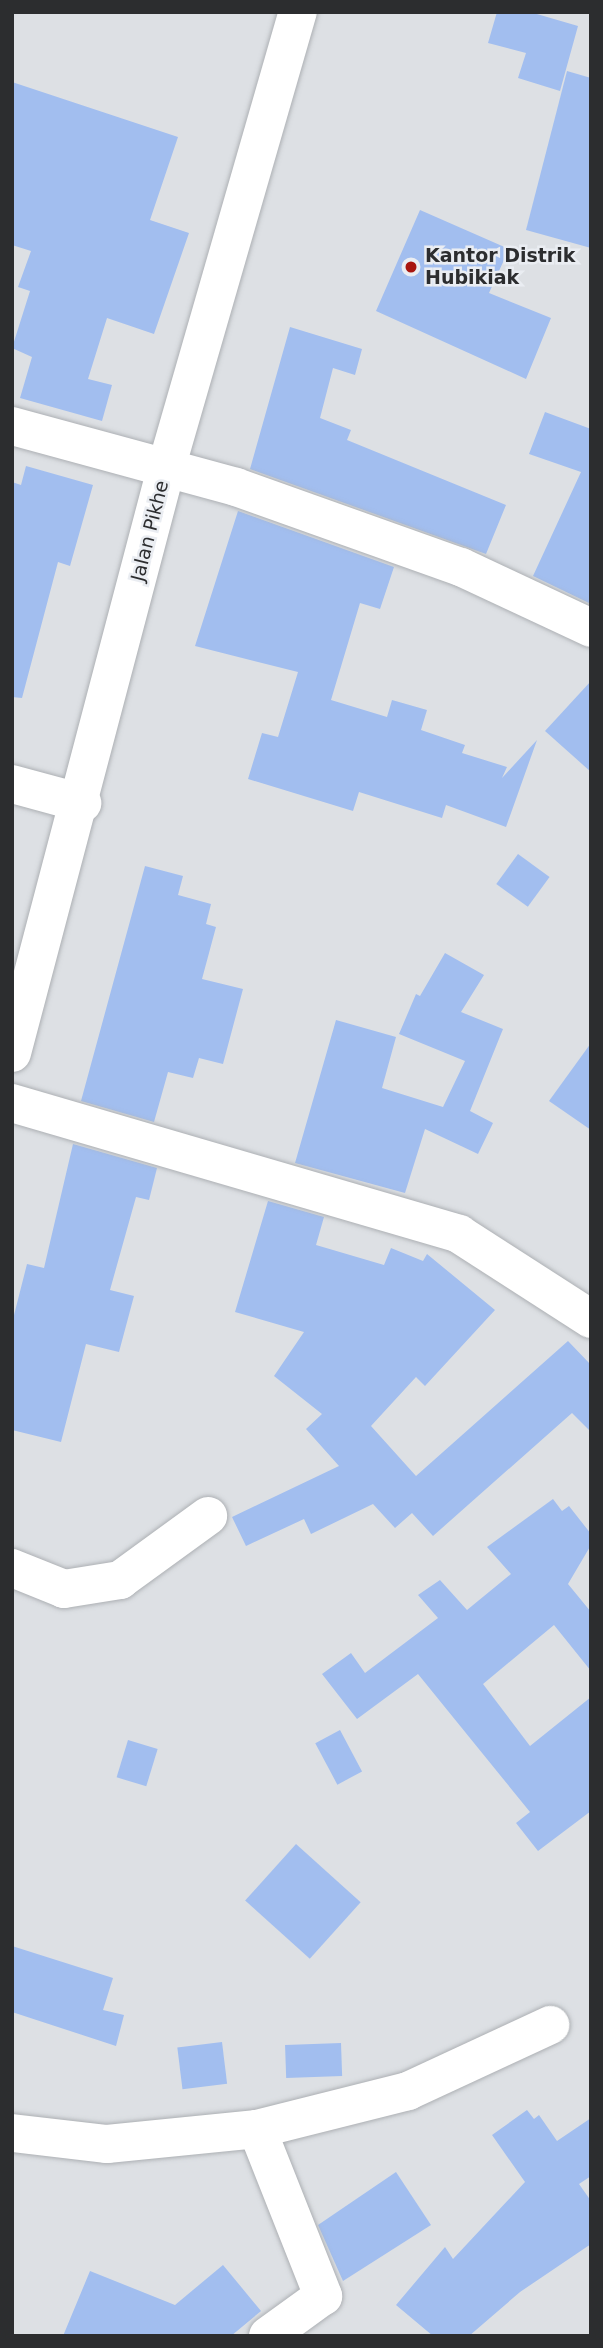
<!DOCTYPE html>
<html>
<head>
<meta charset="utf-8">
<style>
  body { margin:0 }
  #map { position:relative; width:603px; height:2348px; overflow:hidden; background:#dde0e4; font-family:"DejaVu Sans",sans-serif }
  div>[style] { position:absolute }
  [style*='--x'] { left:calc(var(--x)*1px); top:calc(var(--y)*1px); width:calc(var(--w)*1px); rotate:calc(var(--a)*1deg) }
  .building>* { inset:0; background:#a2beef; transform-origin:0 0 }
  .roads { filter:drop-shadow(0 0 2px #adb0b4) drop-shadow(0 0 2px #adb0b4) }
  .minor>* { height:38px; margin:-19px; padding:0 19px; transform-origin:19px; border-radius:19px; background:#fff }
  .trunk>* { height:38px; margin:-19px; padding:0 19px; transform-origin:19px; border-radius:19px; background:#fff }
  .dots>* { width:19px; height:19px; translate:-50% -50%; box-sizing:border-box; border:4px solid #eaedf2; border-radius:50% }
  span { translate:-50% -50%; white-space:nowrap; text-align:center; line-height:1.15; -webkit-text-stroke:5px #eaedf2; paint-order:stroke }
  .poi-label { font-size:19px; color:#2c2d2f; font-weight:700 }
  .left { translate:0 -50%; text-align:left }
  .street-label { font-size:19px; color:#2c2d2f }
  .frame { position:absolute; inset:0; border:14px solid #2c2d2f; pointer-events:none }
</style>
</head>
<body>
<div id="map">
  <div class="building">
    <div style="clip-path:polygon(497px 12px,530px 12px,578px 26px,560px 91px,518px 78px,526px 53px,488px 43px)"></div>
    <div style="clip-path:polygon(567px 71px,591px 78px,591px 248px,526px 230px)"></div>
    <div style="clip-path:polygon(12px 82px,178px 137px,150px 220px,189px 233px,154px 334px,107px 318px,88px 379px,112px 385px,102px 421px,20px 398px,32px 357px,12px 348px,30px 291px,18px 287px,31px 251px,12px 245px)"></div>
    <div style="clip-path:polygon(420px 210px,509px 249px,489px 293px,551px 318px,526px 379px,376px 311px)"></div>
    <div style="clip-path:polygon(290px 327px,362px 349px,355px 375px,333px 368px,320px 418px,351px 430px,347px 440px,506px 505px,486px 554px,250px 469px)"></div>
    <div style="clip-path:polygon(545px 412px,591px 429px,591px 604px,533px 576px,581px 472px,529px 454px)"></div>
    <div style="clip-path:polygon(26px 466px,93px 485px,70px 566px,58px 562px,22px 698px,12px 697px,12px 482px,21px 485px)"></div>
    <div style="clip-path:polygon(238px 511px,394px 567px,380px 609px,360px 603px,331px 700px,387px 717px,392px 700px,427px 710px,421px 730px,465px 745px,462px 753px,507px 767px,502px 778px,537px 740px,506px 827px,446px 805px,442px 818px,359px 792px,353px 811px,248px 779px,262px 733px,278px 737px,298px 672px,195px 646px)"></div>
    <div style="clip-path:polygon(591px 681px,591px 772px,545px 731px)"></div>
    <div style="left:518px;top:854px;width:39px;height:37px;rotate:36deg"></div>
    <div style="clip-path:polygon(145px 866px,183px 876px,178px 895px,211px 904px,206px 924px,216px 927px,202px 979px,243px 989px,223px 1064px,199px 1058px,193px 1078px,168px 1072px,154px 1122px,81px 1101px)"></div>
    <div style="clip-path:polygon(445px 953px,484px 975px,461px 1012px,503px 1029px,470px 1111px,493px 1123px,478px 1154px,425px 1129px,405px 1193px,295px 1163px,336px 1020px,396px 1037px,382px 1088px,443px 1107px,465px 1061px,399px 1034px,416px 994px,420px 996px)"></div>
    <div style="clip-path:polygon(591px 1043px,591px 1130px,549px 1101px)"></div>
    <div style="clip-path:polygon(73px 1144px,157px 1168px,149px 1200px,136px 1197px,110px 1290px,134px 1296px,119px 1352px,86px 1344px,61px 1442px,12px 1430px,12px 1323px,27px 1264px,44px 1268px)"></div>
    <div style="clip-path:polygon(268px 1201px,324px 1217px,316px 1245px,384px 1265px,391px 1248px,423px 1261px,427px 1254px,495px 1310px,425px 1386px,416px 1377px,371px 1426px,416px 1476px,568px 1341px,591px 1365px,591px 1432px,572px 1413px,433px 1536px,412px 1513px,395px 1528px,373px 1504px,311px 1534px,304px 1519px,246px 1546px,232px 1517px,339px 1466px,306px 1429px,322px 1414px,274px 1376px,304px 1332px,235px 1312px)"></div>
    <div style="clip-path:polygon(553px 1499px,562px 1511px,569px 1506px,591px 1534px,591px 1545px,568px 1584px,591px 1612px,591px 1671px,554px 1625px,483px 1684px,530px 1746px,591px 1697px,591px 1811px,538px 1851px,516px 1823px,530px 1812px,418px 1674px,357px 1719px,322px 1674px,351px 1653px,365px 1673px,438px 1618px,418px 1595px,440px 1580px,467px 1610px,511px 1574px,487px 1547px)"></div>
    <div style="left:340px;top:1730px;width:47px;height:28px;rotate:62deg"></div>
    <div style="left:128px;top:1740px;width:31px;height:39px;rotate:17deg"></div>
    <div style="left:296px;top:1844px;width:87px;height:76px;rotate:42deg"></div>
    <div style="clip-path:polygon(12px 1946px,113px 1978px,103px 2010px,124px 2015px,116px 2046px,12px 2012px)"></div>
    <div style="left:222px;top:2042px;width:42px;height:45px;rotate:83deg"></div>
    <div style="left:341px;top:2043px;width:33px;height:56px;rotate:88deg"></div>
    <div style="clip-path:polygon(527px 2110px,534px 2119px,539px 2115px,557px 2141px,591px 2118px,591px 2176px,579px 2184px,591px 2201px,591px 2244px,520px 2292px,469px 2336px,433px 2336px,396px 2305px,445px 2247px,453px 2259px,525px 2182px,492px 2135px)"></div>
    <div style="clip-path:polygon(396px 2172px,431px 2225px,343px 2281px,318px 2225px)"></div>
    <div style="clip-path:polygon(223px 2265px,261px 2311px,231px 2336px,63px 2336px,90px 2271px,175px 2305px)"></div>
  </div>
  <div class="roads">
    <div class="minor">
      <div style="--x:12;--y:426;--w:232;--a:15.2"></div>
      <div style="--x:236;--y:487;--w:239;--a:19.6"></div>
      <div style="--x:461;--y:567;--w:144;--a:25.1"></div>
      <div style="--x:12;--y:784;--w:73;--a:15.2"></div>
      <div style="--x:12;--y:1103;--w:466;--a:16.3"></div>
      <div style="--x:459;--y:1234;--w:157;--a:32.8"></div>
      <div style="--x:12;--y:1568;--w:56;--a:22"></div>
      <div style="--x:64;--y:1589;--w:57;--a:-9.1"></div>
      <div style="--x:120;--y:1580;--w:109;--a:-36"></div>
      <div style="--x:257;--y:2129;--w:180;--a:68.4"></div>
      <div style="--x:323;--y:2296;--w:68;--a:144"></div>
      <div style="--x:12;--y:2133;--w:96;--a:6.6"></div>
      <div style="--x:107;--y:2144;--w:151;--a:-5.7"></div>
      <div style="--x:257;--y:2129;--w:156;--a:-14.1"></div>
      <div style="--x:408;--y:2091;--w:157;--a:-24.9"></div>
    </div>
    <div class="trunk">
      <div style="--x:12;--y:1053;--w:608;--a:-75.23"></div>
      <div style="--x:167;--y:465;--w:472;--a:-73.9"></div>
    </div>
  </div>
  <div class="dots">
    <div style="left:411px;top:267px;background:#a8150f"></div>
  </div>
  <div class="poi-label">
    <span class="left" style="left:425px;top:267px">Kantor Distrik<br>Hubikiak</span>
  </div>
  <div class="street-label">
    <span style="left:150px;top:531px;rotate:-76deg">Jalan Pikhe</span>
  </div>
  <div class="frame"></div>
</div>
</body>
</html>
